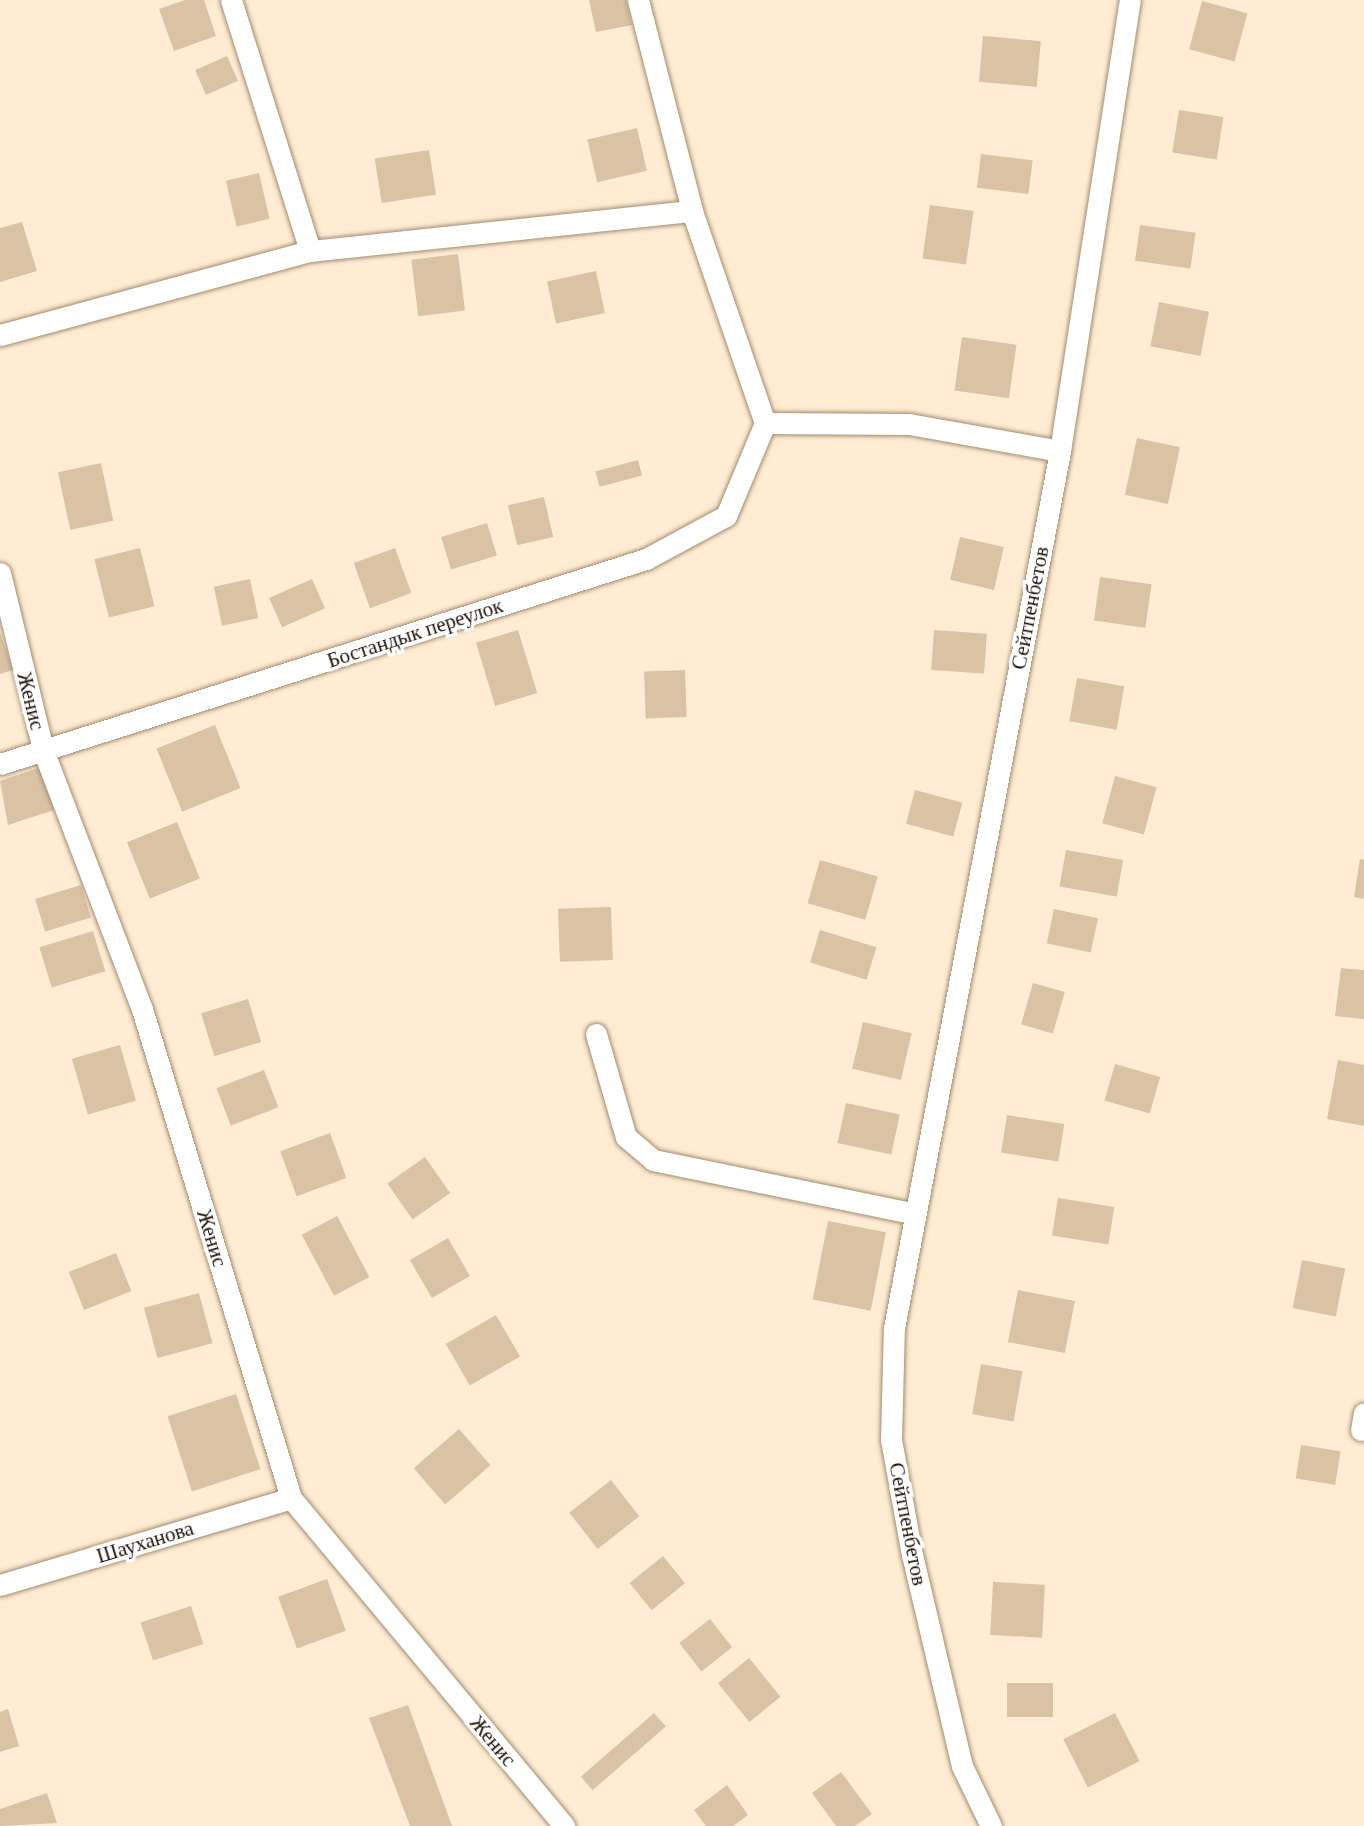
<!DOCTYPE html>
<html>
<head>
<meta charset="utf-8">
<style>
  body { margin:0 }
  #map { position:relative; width:1364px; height:1826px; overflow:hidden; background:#ffecd3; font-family:"Times New Roman",serif }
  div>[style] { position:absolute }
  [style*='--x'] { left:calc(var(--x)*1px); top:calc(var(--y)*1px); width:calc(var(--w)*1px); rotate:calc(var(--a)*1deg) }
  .building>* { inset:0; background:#dac2a5; transform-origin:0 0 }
  .roads { filter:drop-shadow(0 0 2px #a28c70) drop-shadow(0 0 2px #a28c70) }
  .street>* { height:21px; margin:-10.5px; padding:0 10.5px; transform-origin:10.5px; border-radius:10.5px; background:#fff }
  span { translate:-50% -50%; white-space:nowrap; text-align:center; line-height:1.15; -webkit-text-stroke:7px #fff; paint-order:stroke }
  .street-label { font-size:21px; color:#1c1309 }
</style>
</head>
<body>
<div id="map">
  <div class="building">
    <div style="clip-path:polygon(185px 0,204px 0,216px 36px,174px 51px,159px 9px)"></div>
    <div style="clip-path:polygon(589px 0,626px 0,632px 25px,596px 32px)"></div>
    <div style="left:1202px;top:1px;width:47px;height:50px;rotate:15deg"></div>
    <div style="left:983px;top:36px;width:58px;height:46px;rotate:5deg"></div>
    <div style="left:227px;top:56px;width:27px;height:35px;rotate:66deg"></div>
    <div style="left:1179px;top:110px;width:45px;height:43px;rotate:9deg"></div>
    <div style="left:637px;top:128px;width:44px;height:51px;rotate:77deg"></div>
    <div style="left:429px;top:150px;width:45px;height:55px;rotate:81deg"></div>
    <div style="left:981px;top:154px;width:52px;height:34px;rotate:7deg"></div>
    <div style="left:259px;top:173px;width:47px;height:34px;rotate:77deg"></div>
    <div style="left:930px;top:205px;width:44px;height:54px;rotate:8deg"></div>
    <div style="clip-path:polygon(22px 222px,37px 271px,0 282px,0 228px)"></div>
    <div style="left:1140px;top:225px;width:56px;height:36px;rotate:8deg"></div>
    <div style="left:458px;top:254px;width:57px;height:47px;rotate:83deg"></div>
    <div style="left:596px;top:271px;width:43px;height:50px;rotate:78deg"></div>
    <div style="left:1159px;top:302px;width:51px;height:45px;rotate:11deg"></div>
    <div style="left:962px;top:337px;width:55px;height:54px;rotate:8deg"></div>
    <div style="left:1137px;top:438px;width:44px;height:58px;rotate:12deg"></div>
    <div style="left:638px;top:460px;width:16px;height:44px;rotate:75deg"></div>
    <div style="left:101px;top:463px;width:59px;height:44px;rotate:78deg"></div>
    <div style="left:544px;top:497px;width:41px;height:37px;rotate:77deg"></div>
    <div style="left:487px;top:523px;width:34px;height:48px;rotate:73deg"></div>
    <div style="left:960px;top:537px;width:45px;height:44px;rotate:13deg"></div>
    <div style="left:140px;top:548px;width:60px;height:47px;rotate:76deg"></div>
    <div style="left:395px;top:548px;width:48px;height:44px;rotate:70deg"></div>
    <div style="left:1100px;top:577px;width:52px;height:44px;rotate:8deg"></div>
    <div style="left:250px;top:579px;width:40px;height:37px;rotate:78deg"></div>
    <div style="left:312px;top:579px;width:32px;height:47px;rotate:66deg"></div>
    <div style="left:518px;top:630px;width:66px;height:44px;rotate:73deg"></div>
    <div style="left:934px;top:630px;width:53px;height:40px;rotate:4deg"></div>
    <div style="clip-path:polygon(0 632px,13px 670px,0 674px)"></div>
    <div style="left:685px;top:670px;width:47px;height:41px;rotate:88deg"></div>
    <div style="left:1077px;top:678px;width:48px;height:44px;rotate:10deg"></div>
    <div style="left:215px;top:725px;width:68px;height:63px;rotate:68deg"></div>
    <div style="clip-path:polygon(41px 767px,54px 810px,8px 825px,0 781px)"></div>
    <div style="left:1115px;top:776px;width:43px;height:49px;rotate:15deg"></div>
    <div style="left:915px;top:790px;width:49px;height:35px;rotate:15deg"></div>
    <div style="left:177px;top:822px;width:61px;height:54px;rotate:68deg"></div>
    <div style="left:1066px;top:850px;width:58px;height:37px;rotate:10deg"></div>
    <div style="clip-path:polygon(1360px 859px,1364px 860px,1364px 899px,1354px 897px)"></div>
    <div style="left:820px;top:860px;width:60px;height:45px;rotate:16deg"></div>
    <div style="left:81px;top:885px;width:34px;height:48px;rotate:73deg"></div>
    <div style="left:611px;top:907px;width:53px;height:53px;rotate:88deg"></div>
    <div style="left:1054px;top:909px;width:45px;height:35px;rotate:12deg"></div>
    <div style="left:820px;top:930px;width:59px;height:34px;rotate:17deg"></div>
    <div style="left:93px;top:931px;width:42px;height:56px;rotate:73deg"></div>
    <div style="clip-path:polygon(1341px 968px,1364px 970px,1364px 1019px,1335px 1016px)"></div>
    <div style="left:1033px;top:983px;width:33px;height:43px;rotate:16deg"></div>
    <div style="left:248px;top:999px;width:45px;height:49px;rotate:73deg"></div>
    <div style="left:863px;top:1022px;width:50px;height:48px;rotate:13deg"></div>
    <div style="left:120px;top:1045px;width:58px;height:50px;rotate:74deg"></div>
    <div style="clip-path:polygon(1338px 1060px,1364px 1065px,1364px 1126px,1327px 1119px)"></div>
    <div style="left:1115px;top:1064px;width:47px;height:38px;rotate:16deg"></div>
    <div style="left:264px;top:1070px;width:40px;height:51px;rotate:69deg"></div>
    <div style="left:846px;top:1103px;width:55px;height:41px;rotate:12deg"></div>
    <div style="left:1007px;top:1115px;width:58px;height:38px;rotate:9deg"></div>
    <div style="left:330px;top:1133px;width:48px;height:53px;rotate:70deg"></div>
    <div style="left:425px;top:1157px;width:44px;height:46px;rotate:55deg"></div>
    <div style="left:1058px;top:1198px;width:57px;height:38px;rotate:9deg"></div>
    <div style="left:337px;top:1216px;width:69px;height:40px;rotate:62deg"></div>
    <div style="left:828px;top:1221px;width:59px;height:80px;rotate:11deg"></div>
    <div style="left:448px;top:1238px;width:44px;height:44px;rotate:60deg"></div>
    <div style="left:116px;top:1253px;width:41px;height:51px;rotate:68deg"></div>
    <div style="left:1302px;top:1260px;width:44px;height:49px;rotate:11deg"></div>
    <div style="left:1018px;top:1290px;width:58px;height:53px;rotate:11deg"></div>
    <div style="left:199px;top:1293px;width:52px;height:57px;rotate:75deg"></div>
    <div style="left:496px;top:1315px;width:48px;height:58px;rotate:60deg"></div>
    <div style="left:981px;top:1364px;width:42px;height:51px;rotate:10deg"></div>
    <div style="left:236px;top:1394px;width:79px;height:72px;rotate:72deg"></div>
    <div style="left:459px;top:1429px;width:48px;height:60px;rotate:49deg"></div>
    <div style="left:1301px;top:1445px;width:40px;height:34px;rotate:9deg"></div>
    <div style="left:611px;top:1480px;width:46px;height:53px;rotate:52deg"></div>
    <div style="left:663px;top:1556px;width:35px;height:43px;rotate:51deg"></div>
    <div style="left:327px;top:1579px;width:55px;height:52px;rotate:70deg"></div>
    <div style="left:993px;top:1582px;width:52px;height:53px;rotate:3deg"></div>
    <div style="left:191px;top:1606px;width:40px;height:53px;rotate:72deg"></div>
    <div style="left:710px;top:1619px;width:36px;height:39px;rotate:52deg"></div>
    <div style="left:749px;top:1658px;width:50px;height:40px;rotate:51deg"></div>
    <div style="left:1007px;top:1683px;width:46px;height:34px"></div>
    <div style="clip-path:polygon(408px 1705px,452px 1826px,410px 1826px,369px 1718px)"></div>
    <div style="clip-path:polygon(8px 1709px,19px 1746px,0 1752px,0 1712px)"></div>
    <div style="left:654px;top:1713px;width:18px;height:97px;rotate:49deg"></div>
    <div style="left:1115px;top:1713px;width:54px;height:58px;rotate:63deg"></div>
    <div style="clip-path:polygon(841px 1772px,872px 1814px,855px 1826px,836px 1826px,812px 1793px)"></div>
    <div style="clip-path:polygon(727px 1785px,748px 1815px,733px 1826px,706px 1826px,694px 1810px)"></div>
    <div style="clip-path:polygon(47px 1793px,57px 1823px,0 1826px,0 1809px)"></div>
  </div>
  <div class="roads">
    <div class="street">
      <div style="--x:231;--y:0;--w:263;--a:72.5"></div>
      <div style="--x:638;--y:0;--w:218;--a:75.6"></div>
      <div style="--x:692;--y:211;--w:224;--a:71"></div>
      <div style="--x:0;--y:335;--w:321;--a:-15.2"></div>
      <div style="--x:310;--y:251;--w:384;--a:-6"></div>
      <div style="--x:0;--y:573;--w:182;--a:76.3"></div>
      <div style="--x:43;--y:750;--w:277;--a:69.1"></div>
      <div style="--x:142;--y:1009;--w:511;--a:73.05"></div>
      <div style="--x:291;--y:1498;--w:427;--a:50.2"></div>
      <div style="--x:0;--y:764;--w:678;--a:-17.61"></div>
      <div style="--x:646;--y:559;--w:91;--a:-28.3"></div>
      <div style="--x:726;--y:516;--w:101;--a:-67.2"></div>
      <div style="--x:765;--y:423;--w:144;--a:0.4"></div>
      <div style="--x:909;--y:424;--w:153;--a:10.1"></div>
      <div style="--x:596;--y:1034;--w:107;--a:73.8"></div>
      <div style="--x:626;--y:1137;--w:35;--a:40"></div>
      <div style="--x:653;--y:1160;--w:268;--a:11.6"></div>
      <div style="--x:1361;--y:1430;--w:17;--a:-80"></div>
      <div style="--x:0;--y:1585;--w:304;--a:-16.6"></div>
      <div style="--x:991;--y:1826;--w:67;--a:-115.8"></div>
      <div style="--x:962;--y:1766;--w:217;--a:-103.3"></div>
      <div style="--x:912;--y:1555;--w:118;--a:-100.3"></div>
      <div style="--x:891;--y:1439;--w:111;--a:-88.5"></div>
      <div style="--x:894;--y:1328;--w:893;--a:-79.28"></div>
      <div style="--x:1060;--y:451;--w:456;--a:-81.2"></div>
    </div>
  </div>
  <div class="street-label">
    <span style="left:1030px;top:608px;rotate:-79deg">Сейтпенбетов</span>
    <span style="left:415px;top:633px;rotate:-18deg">Бостандык переулок</span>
    <span style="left:31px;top:701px;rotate:76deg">Женис</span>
    <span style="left:212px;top:1238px;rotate:73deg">Женис</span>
    <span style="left:908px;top:1524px;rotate:79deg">Сейтпенбетов</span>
    <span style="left:145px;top:1542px;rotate:-17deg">Шауханова</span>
    <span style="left:493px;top:1741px;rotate:50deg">Женис</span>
  </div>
</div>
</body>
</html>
